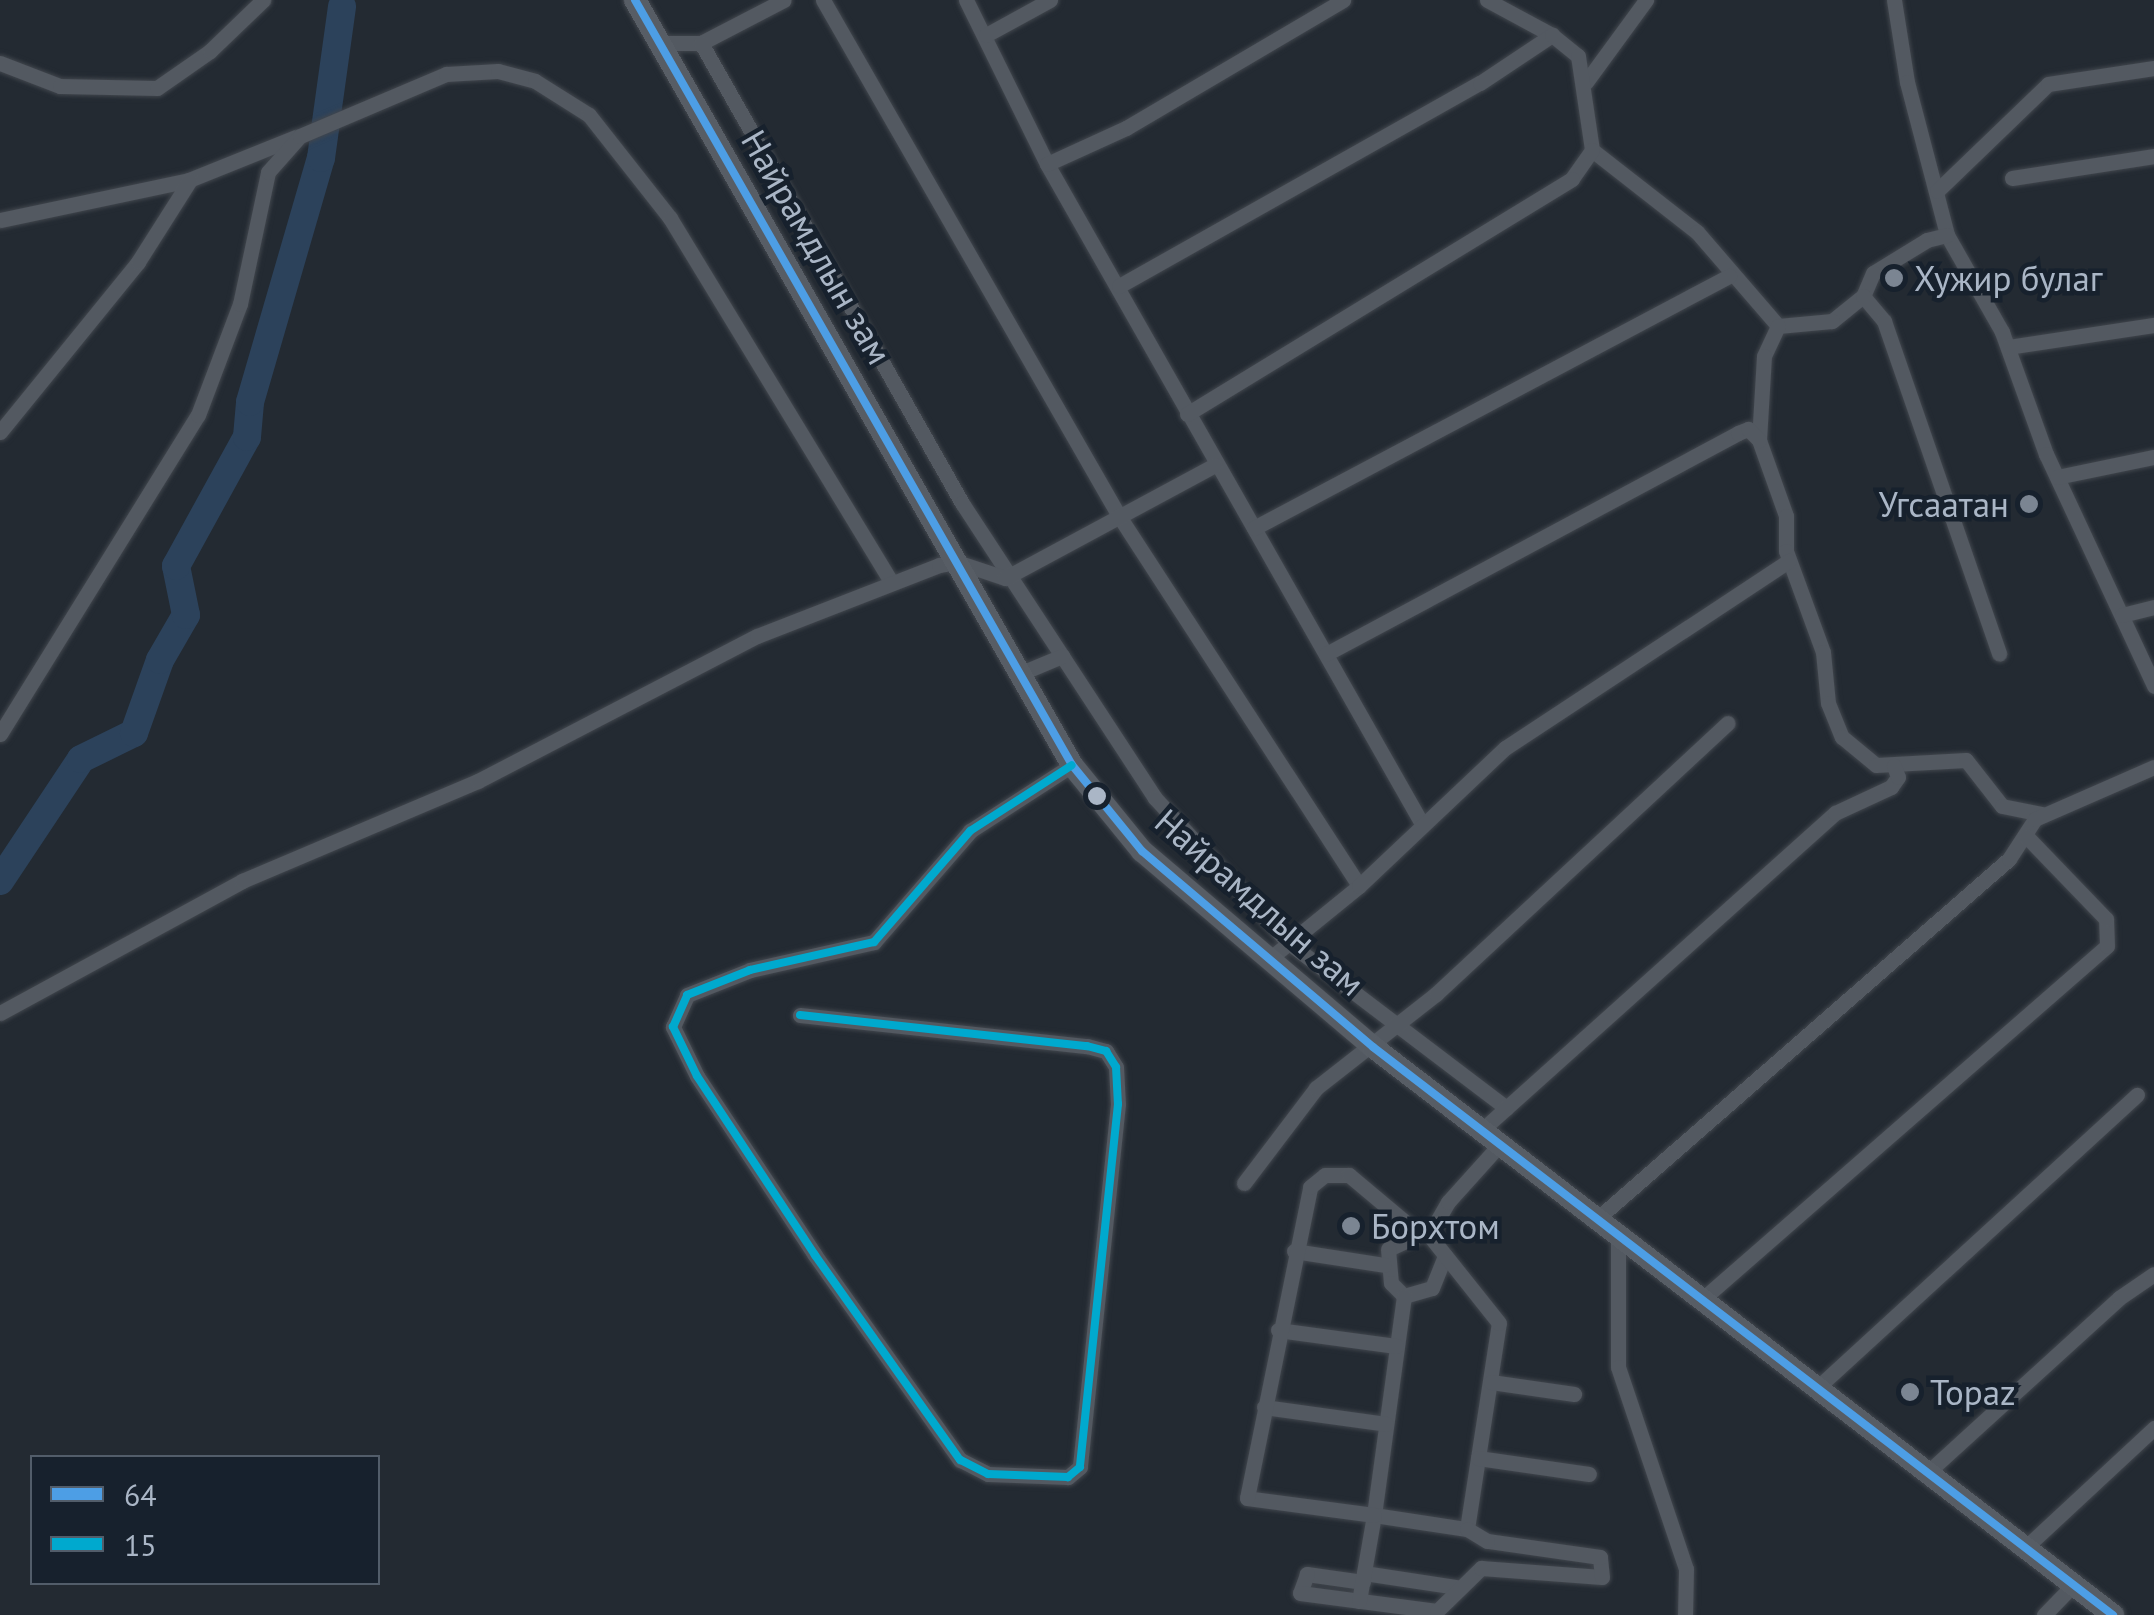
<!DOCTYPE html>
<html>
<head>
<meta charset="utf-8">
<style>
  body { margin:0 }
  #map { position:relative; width:2154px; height:1615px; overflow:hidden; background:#232a32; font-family:"PT Sans",sans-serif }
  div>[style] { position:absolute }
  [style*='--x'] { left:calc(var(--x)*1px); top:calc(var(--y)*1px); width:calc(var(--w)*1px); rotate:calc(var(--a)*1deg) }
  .river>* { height:28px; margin:-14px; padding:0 14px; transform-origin:14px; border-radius:14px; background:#2c425b }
  .roads { filter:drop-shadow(0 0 2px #41464d) drop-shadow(0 0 2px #41464d) }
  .street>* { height:15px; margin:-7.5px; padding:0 7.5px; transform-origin:7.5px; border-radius:7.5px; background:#535961 }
  .secondary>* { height:22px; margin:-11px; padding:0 11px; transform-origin:11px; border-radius:11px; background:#575d65 }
  .bus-1>* { height:8px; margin:-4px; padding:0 4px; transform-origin:4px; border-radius:4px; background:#4d9ee5 }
  .bus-2>* { height:8px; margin:-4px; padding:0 4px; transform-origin:4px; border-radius:4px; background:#00a9ce }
  .dots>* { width:28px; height:28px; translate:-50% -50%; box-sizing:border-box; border:5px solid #17212d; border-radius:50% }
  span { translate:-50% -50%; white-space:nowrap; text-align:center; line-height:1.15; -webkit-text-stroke:9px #17212d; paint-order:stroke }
  .street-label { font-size:35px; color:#aab6c6 }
  .poi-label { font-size:35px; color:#aab6c6 }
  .left { translate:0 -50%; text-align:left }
  .right { translate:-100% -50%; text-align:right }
  .legend { position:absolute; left:30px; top:1455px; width:350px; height:130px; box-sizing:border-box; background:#17212d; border:2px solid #525d6a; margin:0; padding:12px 18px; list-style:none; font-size:30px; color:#aab6c6 }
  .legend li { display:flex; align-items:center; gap:20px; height:50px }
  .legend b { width:50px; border:2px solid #525d6a }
</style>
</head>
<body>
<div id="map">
  <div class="river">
    <div style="--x:0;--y:881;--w:146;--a:-56.4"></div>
    <div style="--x:81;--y:759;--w:59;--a:-26.1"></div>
    <div style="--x:134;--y:733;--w:77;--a:-70.4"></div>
    <div style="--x:160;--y:660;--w:52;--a:-60"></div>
    <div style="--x:186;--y:615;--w:50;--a:-101.5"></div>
    <div style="--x:176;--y:566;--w:147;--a:-61.2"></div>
    <div style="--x:247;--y:437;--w:35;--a:-85"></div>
    <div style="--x:250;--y:402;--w:254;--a:-73.8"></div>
    <div style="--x:321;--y:158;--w:153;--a:-82.1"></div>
  </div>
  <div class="roads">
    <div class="street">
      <div style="--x:823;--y:0;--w:595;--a:60.16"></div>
      <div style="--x:1119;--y:516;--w:441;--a:57"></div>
      <div style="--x:966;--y:0;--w:183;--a:63.7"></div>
      <div style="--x:1047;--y:164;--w:757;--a:60.39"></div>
      <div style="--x:1487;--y:0;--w:74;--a:28.3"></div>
      <div style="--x:1894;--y:0;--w:83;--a:81"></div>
      <div style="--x:1907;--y:82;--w:158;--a:75.3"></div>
      <div style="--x:1947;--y:235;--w:112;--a:60.4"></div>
      <div style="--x:2002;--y:332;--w:130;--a:70.2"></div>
      <div style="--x:2046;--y:454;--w:256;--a:65"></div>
      <div style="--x:986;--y:35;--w:73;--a:-28.7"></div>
      <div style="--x:659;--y:43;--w:42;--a:0"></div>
      <div style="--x:701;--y:43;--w:93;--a:-27.4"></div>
      <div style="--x:701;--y:43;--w:529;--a:60.43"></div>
      <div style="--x:962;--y:503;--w:353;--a:56.8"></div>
      <div style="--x:1155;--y:798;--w:197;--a:47.3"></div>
      <div style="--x:1289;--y:943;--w:273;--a:37.2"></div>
      <div style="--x:0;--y:63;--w:64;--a:21"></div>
      <div style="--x:60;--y:86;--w:97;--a:1.2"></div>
      <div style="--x:157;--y:88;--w:65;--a:-34.9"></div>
      <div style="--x:210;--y:51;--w:74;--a:-43.9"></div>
      <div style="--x:1586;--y:82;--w:102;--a:-53.8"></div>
      <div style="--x:1592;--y:150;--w:133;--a:38"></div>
      <div style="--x:1697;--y:232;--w:124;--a:49.2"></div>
      <div style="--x:1047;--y:164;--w:87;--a:-24.5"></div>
      <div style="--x:1126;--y:128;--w:252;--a:-30.5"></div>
      <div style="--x:2012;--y:178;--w:144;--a:-8.8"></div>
      <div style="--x:1937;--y:191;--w:154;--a:-43.9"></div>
      <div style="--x:2048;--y:84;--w:107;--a:-8.6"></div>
      <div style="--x:0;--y:220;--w:193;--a:-11.9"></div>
      <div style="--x:189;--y:180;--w:115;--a:-21.9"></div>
      <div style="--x:1947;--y:235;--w:21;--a:166"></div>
      <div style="--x:1927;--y:240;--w:63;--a:148.6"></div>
      <div style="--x:1873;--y:273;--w:25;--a:113"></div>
      <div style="--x:1863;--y:296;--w:40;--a:141"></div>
      <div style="--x:1832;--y:321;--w:54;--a:174.7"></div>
      <div style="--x:1778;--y:326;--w:33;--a:115"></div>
      <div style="--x:1764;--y:356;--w:84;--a:93.4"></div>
      <div style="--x:1759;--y:440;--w:81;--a:70.4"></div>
      <div style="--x:1786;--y:516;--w:35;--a:90"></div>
      <div style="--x:1786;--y:551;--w:108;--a:69.9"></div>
      <div style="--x:1823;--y:652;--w:51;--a:84.4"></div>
      <div style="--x:1828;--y:703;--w:37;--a:68"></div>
      <div style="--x:1842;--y:737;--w:44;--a:39.5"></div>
      <div style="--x:1876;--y:765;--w:90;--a:-3.2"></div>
      <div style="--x:1966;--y:760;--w:58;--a:52"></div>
      <div style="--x:2002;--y:806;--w:41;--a:11.3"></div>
      <div style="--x:1119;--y:286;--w:414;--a:-29.4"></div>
      <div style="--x:1480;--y:83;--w:87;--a:-33.7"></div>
      <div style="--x:1552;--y:35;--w:33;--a:39"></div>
      <div style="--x:1578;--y:56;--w:95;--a:81.5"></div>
      <div style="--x:1592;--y:150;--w:35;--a:125"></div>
      <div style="--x:1572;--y:179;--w:451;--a:148.6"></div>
      <div style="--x:1863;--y:296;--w:33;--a:50"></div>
      <div style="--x:1884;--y:321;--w:352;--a:70.9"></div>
      <div style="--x:2008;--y:347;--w:148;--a:-8.6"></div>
      <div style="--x:0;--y:432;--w:219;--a:-50.9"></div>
      <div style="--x:138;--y:262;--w:97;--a:-57.6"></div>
      <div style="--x:2057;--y:477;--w:99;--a:-11.7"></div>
      <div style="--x:1254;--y:528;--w:538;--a:-27.95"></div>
      <div style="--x:2122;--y:615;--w:33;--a:-14"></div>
      <div style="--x:1326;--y:654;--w:468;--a:-28.2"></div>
      <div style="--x:1738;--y:433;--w:11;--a:-22"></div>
      <div style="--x:1748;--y:429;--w:16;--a:45"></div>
      <div style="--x:1019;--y:674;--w:47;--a:-22.7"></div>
      <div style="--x:0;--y:734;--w:375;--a:-58.2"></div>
      <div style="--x:198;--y:415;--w:119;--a:-69.3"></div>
      <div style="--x:240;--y:304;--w:135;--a:-78"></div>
      <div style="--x:268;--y:172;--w:48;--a:-48.4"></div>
      <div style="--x:300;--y:136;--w:159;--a:-23"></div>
      <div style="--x:446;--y:74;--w:52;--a:-3.3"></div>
      <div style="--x:498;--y:71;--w:38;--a:15"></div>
      <div style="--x:535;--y:81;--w:64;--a:32.2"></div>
      <div style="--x:589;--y:115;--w:131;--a:51.8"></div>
      <div style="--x:670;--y:218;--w:425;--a:58.7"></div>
      <div style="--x:1268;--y:960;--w:117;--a:-39.1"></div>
      <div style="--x:1359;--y:886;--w:201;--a:-43.4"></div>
      <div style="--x:1505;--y:748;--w:340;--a:-33.4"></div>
      <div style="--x:0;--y:1013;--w:276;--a:-28.6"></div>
      <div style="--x:242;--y:881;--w:256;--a:-23"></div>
      <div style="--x:478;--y:781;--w:314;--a:-27.5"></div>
      <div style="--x:757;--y:636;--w:195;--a:-21.3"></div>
      <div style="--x:939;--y:565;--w:18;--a:-9"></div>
      <div style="--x:957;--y:562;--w:51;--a:18.4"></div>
      <div style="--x:1005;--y:578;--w:238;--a:-28.3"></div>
      <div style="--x:800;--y:1015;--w:289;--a:6.2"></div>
      <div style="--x:1087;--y:1046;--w:20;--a:15"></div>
      <div style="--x:1106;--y:1051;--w:19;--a:58"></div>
      <div style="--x:1116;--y:1067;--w:37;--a:87"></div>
      <div style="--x:1118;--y:1104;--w:365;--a:96"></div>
      <div style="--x:1080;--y:1467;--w:16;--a:140"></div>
      <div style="--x:1068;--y:1477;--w:80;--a:-177.9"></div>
      <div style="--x:988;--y:1474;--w:31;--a:-153"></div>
      <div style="--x:960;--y:1460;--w:251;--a:-125.3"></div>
      <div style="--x:815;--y:1255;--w:214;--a:-123.4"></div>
      <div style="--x:697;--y:1076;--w:55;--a:-116.1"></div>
      <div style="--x:673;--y:1027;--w:35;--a:-66"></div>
      <div style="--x:687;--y:995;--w:68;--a:-21.6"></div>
      <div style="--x:750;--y:970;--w:127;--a:-12.7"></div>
      <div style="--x:874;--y:942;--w:147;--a:-49.1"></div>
      <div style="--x:970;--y:831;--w:121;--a:-32.9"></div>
      <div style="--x:1484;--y:1128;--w:472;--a:-41.9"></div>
      <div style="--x:1835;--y:813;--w:62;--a:-24.9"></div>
      <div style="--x:1891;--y:787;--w:12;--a:-55"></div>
      <div style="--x:1898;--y:777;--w:12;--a:-110"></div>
      <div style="--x:1244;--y:1183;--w:119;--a:-52.8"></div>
      <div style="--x:1316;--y:1088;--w:152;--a:-38.1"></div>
      <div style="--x:1436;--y:994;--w:398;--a:-42.9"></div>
      <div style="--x:1598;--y:1218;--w:546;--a:-41.14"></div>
      <div style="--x:2009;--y:859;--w:48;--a:-57"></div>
      <div style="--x:2035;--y:819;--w:130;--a:-23.6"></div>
      <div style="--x:1423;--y:1233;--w:38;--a:155"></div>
      <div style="--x:1388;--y:1249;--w:34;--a:85"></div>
      <div style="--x:1391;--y:1283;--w:18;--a:45"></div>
      <div style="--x:1404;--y:1296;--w:29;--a:-16"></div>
      <div style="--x:1432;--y:1288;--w:35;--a:-68"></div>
      <div style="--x:1618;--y:1233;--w:134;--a:90"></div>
      <div style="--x:1618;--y:1367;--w:213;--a:71.4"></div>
      <div style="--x:1686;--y:1569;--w:46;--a:91.2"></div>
      <div style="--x:1294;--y:1251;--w:91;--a:8.8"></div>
      <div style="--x:1404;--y:1296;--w:221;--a:97.8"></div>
      <div style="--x:1374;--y:1515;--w:94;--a:8.6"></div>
      <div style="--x:1467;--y:1529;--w:208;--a:-81.2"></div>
      <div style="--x:1499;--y:1323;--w:112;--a:-128.5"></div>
      <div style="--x:1429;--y:1235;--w:38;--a:-60"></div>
      <div style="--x:1448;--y:1202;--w:81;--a:-48"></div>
      <div style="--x:1706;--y:1296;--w:532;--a:-41.12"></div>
      <div style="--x:2107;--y:946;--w:27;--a:-92"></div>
      <div style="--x:2106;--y:919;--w:115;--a:-133.9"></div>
      <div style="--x:1278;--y:1330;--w:119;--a:7.7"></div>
      <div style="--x:1491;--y:1382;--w:84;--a:8.2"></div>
      <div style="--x:1817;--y:1388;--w:434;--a:-42.5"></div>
      <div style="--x:1264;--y:1407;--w:123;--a:7.9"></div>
      <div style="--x:1478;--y:1458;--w:112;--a:8.2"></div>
      <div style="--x:1928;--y:1472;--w:258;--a:-42.3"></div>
      <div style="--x:2119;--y:1298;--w:42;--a:-34.4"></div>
      <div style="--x:2026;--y:1547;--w:175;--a:-42.9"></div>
      <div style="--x:1364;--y:1573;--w:94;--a:8.6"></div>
      <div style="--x:1363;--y:1582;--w:57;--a:-171.9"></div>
      <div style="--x:1307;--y:1574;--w:20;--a:110"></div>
      <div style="--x:1300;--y:1593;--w:138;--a:7.5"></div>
      <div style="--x:1437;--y:1611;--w:62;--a:-44.3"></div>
      <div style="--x:1481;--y:1568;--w:121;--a:4.3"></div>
      <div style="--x:1602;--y:1577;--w:20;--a:-96"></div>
      <div style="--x:1600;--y:1557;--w:114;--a:-171.9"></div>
      <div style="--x:1487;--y:1541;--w:23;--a:-149"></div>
      <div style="--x:1359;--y:1601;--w:87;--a:-80.1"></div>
      <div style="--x:1374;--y:1515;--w:128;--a:-172.4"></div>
      <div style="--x:1247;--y:1498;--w:317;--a:-78.5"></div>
      <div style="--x:1310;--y:1187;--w:19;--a:-39"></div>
      <div style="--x:1325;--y:1175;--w:24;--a:0"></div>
      <div style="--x:1349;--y:1175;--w:89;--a:40"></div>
      <div style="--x:2044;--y:1615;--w:43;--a:-45.9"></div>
    </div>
    <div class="secondary">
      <div style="--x:635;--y:0;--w:881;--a:60.26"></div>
      <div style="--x:1072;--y:765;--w:111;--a:50.9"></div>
      <div style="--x:1142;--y:851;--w:303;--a:40.3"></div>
      <div style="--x:1373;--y:1047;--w:933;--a:37.51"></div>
    </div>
  </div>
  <div class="bus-1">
    <div style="--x:635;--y:0;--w:881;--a:60.26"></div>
    <div style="--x:1072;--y:765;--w:111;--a:50.9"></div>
    <div style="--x:1142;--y:851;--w:303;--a:40.3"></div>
    <div style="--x:1373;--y:1047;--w:933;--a:37.51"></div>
  </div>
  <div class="bus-2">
    <div style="--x:800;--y:1015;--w:289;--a:6.2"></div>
    <div style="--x:1087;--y:1046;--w:20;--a:15"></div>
    <div style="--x:1106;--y:1051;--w:19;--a:58"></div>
    <div style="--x:1116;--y:1067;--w:37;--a:87"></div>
    <div style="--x:1118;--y:1104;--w:365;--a:96"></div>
    <div style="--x:1080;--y:1467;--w:16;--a:140"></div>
    <div style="--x:1068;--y:1477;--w:80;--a:-177.9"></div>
    <div style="--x:988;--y:1474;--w:31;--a:-153"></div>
    <div style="--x:960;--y:1460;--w:251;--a:-125.3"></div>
    <div style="--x:815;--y:1255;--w:214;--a:-123.4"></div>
    <div style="--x:697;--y:1076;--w:55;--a:-116.1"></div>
    <div style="--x:673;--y:1027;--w:35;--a:-66"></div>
    <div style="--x:687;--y:995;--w:68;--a:-21.6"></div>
    <div style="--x:750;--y:970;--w:127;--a:-12.7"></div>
    <div style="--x:874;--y:942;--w:147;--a:-49.1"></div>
    <div style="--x:970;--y:831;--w:121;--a:-32.9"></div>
  </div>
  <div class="dots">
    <div style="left:1894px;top:278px;background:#7b8592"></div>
    <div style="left:2029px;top:504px;background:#7b8592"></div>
    <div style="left:1097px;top:796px;background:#aab6c6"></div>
    <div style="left:1351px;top:1226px;background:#7b8592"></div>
    <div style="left:1910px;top:1392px;background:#7b8592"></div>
  </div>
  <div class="street-label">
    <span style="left:817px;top:247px;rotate:60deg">Найрамдлын зам</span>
    <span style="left:1260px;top:902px;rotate:41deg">Найрамдлын зам</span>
  </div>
  <div class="poi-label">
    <span class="left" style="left:1914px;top:278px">Хужир булаг</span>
    <span class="right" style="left:2009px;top:504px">Угсаатан</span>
    <span class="left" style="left:1371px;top:1226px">Борхтом</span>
    <span class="left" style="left:1930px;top:1392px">Topaz</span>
  </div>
  <ul class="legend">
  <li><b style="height:12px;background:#4d9ee5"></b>64</li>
  <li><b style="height:12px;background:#00a9ce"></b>15</li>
  </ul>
</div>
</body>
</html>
